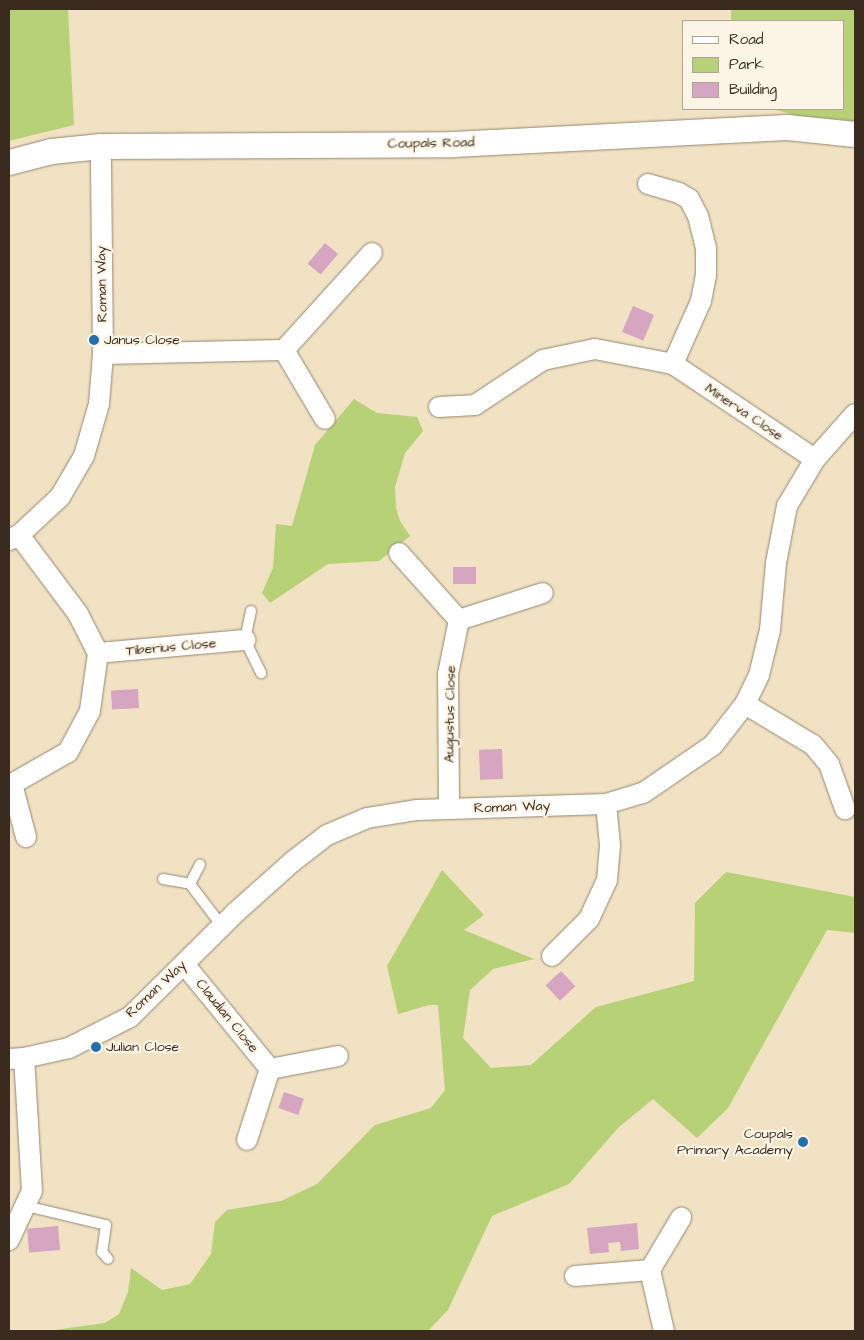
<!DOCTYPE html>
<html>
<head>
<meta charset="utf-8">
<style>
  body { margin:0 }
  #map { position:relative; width:864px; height:1340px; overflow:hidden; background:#f0e2c3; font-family:"Architects Daughter",sans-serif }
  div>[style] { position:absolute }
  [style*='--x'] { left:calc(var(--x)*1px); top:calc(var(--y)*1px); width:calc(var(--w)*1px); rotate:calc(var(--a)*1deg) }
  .green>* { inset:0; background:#b7d177 }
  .building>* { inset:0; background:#d6a5c1; transform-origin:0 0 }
  .roads { filter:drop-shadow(0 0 1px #968670) drop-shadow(0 0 1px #968670) }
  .service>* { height:10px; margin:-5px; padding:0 5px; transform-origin:5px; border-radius:5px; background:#fff }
  .minor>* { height:20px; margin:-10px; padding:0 10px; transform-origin:10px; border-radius:10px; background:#fff }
  .tertiary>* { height:25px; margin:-12.5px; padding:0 12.5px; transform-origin:12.5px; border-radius:12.5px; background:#fff }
  .dots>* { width:14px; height:14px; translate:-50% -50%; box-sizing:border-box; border:2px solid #fcf5e5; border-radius:50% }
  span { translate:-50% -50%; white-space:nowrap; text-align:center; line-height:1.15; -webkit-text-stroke:4.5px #fcf5e5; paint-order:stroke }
  .street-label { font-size:14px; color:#3b2a1e }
  .poi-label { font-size:14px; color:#3b2a1e }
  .left { translate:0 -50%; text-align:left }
  .right { translate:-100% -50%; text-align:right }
  .frame { position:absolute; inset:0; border:10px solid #3b2a1e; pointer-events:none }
  .legend { position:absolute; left:682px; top:20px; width:162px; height:90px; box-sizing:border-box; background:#fcf5e5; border:1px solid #afa495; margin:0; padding:6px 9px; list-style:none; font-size:15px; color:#3b2a1e }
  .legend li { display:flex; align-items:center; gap:10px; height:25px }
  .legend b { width:25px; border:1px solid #afa495 }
</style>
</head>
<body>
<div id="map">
  <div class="green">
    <div style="clip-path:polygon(9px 9px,68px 9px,74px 125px,9px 141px)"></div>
    <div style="clip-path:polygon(731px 9px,855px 9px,855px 121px,799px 116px,772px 109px,843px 109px,843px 21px,731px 21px)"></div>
    <div style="clip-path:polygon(354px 399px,377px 413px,417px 417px,423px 431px,405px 453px,395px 487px,396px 508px,400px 521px,410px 536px,379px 561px,328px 564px,270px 603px,262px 593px,273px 568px,276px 524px,292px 526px,315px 445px)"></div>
    <div style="clip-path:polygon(442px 870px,484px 915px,464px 930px,534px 959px,493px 969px,470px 990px,463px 1038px,491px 1068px,531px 1065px,596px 1007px,694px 981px,695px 903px,726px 872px,855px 897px,855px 933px,827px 930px,728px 1108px,697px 1138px,653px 1099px,618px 1128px,569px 1184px,492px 1216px,448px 1310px,428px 1331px,47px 1331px,105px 1323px,119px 1314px,128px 1292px,131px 1268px,162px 1290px,190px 1284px,211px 1254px,215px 1222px,227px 1210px,281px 1201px,317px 1184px,375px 1125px,431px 1108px,445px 1090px,438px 1005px,429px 1005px,398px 1014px,387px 966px)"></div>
  </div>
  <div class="building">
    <div style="left:325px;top:243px;width:17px;height:27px;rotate:40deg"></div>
    <div style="left:633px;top:306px;width:23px;height:28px;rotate:23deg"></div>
    <div style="left:453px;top:567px;width:23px;height:17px"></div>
    <div style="left:138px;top:689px;width:19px;height:27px;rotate:87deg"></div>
    <div style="left:502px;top:749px;width:30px;height:23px;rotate:88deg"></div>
    <div style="left:561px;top:971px;width:21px;height:21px;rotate:47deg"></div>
    <div style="left:284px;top:1092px;width:21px;height:17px;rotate:19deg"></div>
    <div style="clip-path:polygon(637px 1223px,639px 1249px,621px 1251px,620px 1242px,608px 1243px,609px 1252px,590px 1254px,587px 1228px)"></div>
    <div style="left:58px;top:1226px;width:24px;height:31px;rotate:85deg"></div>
  </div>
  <div class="roads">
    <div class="service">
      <div style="--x:251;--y:611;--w:30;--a:102"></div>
      <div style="--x:245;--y:640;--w:37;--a:64"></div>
      <div style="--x:163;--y:879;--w:27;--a:10"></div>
      <div style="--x:190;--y:884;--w:22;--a:-63"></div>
      <div style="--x:190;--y:884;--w:53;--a:52.7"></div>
      <div style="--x:26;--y:1206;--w:82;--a:13.4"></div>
      <div style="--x:106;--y:1225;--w:27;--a:98"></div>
      <div style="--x:102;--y:1252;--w:9;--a:49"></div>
    </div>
    <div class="minor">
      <div style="--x:648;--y:184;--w:32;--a:16"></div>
      <div style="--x:679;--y:193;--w:12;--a:31"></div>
      <div style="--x:689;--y:199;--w:19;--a:62"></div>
      <div style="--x:698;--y:216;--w:34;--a:76"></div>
      <div style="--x:706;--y:249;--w:26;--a:90"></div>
      <div style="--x:706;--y:275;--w:26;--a:101"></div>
      <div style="--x:701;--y:301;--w:69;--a:114"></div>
      <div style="--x:673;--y:364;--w:171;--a:33.8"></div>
      <div style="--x:284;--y:350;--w:131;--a:-47.8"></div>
      <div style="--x:103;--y:354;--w:181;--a:-1.3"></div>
      <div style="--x:284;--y:350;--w:80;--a:59.3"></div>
      <div style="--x:439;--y:407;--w:36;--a:-3"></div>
      <div style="--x:475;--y:405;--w:82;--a:-33.5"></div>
      <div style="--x:543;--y:360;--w:53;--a:-11.9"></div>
      <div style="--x:595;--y:349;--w:79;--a:10.9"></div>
      <div style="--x:19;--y:535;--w:99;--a:53.2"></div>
      <div style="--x:78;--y:614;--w:44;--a:62.9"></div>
      <div style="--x:98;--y:653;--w:59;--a:97.9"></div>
      <div style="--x:90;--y:711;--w:47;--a:118.2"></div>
      <div style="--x:68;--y:752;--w:64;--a:150.3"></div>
      <div style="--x:12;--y:784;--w:55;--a:75.2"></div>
      <div style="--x:9;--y:540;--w:11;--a:-27"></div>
      <div style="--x:19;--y:535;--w:56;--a:-42.8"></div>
      <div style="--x:60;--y:497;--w:48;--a:-59.7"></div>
      <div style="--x:84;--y:456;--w:54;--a:-73.9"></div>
      <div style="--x:99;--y:404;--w:50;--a:-85.4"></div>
      <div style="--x:103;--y:354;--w:208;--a:-90.6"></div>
      <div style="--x:399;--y:553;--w:90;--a:48.2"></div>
      <div style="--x:98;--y:653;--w:148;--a:-5.1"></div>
      <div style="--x:745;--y:704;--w:79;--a:31.1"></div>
      <div style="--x:813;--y:745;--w:25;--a:50"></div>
      <div style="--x:829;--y:764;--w:48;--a:70.4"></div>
      <div style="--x:449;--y:809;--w:135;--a:-90.4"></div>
      <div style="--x:448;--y:674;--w:55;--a:-78.5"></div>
      <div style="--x:459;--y:620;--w:88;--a:-17.8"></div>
      <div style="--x:552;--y:956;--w:52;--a:-45"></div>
      <div style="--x:589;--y:919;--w:43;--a:-65.2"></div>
      <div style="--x:607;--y:880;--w:35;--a:-85"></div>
      <div style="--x:610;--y:845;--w:41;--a:-95.6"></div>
      <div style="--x:184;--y:964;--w:136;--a:50.7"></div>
      <div style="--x:270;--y:1069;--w:69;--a:-10.8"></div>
      <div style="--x:9;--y:1059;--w:15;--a:-4"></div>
      <div style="--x:24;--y:1058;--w:46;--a:-12.5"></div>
      <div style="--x:69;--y:1048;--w:68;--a:-26.9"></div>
      <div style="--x:130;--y:1017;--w:148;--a:-44.7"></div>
      <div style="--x:235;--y:913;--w:76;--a:-41.8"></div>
      <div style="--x:292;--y:862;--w:44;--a:-37.6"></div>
      <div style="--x:327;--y:835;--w:43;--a:-23"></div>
      <div style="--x:367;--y:818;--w:51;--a:-9.1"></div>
      <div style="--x:417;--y:810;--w:189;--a:-1.8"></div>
      <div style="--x:606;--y:804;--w:39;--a:-17"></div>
      <div style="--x:643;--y:793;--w:85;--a:-34.4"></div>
      <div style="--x:713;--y:745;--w:52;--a:-52"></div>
      <div style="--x:745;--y:704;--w:32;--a:-64"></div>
      <div style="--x:759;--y:675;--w:46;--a:-76.3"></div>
      <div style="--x:770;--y:630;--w:67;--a:-84.9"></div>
      <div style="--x:776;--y:563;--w:58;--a:-79.1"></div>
      <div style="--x:787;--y:506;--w:55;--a:-59.2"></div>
      <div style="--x:815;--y:459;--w:60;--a:-48.4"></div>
      <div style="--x:247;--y:1140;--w:75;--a:-72.1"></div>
      <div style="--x:9;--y:1240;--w:54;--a:-64.9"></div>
      <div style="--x:32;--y:1191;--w:133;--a:-93.4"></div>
      <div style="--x:650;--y:1270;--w:63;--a:77.1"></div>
      <div style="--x:650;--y:1270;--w:61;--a:-59.2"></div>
      <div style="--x:575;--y:1276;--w:75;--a:-4.6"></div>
    </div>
    <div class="tertiary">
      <div style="--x:9;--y:162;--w:43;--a:-14.7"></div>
      <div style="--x:51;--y:151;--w:50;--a:-5.7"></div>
      <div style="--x:101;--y:146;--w:352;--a:-0.3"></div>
      <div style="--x:453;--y:144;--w:334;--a:-2.9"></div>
      <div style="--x:787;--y:127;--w:68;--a:5.9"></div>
    </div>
  </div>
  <div class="dots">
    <div style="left:94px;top:340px;background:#1f6fb2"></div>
    <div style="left:96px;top:1047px;background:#1f6fb2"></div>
    <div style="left:803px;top:1142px;background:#1f6fb2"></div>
  </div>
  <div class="street-label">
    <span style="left:431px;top:143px;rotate:-1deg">Coupals Road</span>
    <span style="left:102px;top:284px;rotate:-91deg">Roman Way</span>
    <span style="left:744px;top:412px;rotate:34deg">Minerva Close</span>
    <span style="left:171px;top:647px;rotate:-5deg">Tiberius Close</span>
    <span style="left:450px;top:714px;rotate:-89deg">Augustus Close</span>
    <span style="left:512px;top:807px;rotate:-2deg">Roman Way</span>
    <span style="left:156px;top:989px;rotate:-43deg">Roman Way</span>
    <span style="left:227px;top:1016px;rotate:51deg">Claudian Close</span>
  </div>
  <div class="poi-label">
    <span class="left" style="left:104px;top:340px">Janus Close</span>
    <span class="left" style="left:106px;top:1047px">Julian Close</span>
    <span class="right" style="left:793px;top:1142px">Coupals<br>Primary Academy</span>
  </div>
  <div class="frame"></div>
  <ul class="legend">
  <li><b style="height:6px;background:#fff"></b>Road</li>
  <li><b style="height:14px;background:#b7d177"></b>Park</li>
  <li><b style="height:14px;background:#d6a5c1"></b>Building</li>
  </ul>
</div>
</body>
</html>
